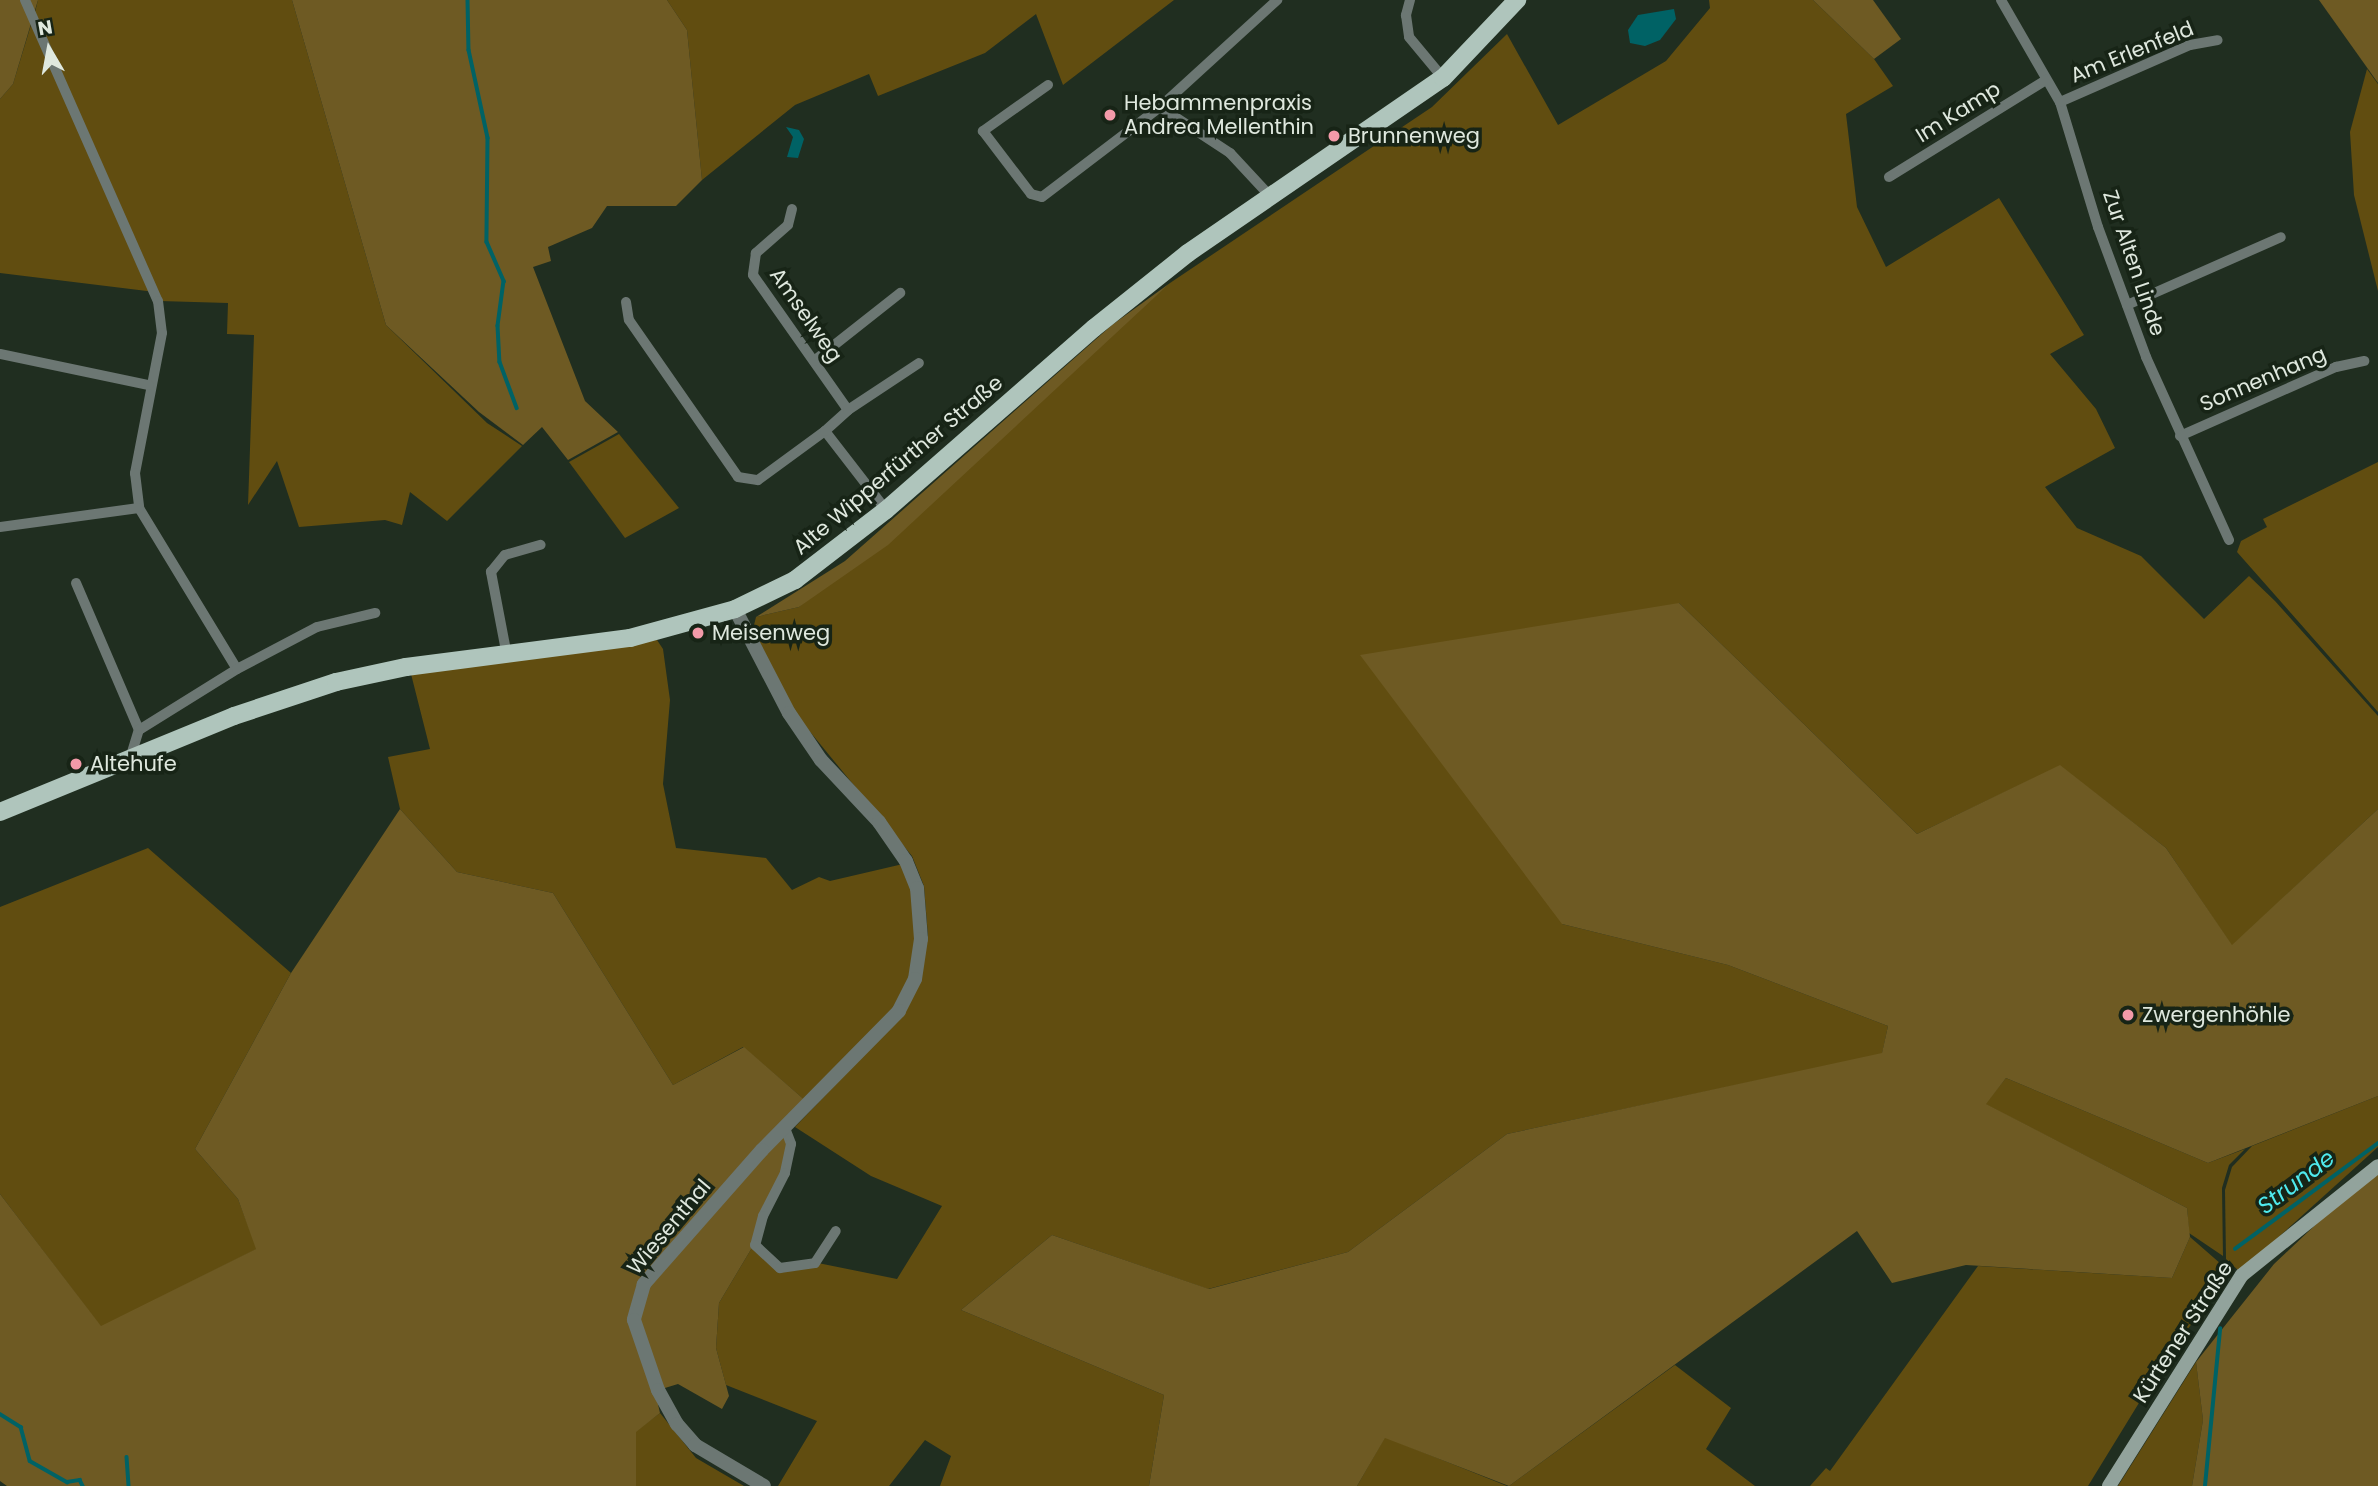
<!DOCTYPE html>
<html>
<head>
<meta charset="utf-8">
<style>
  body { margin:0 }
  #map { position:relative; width:2378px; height:1486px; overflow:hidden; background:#202e20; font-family:Poppins,sans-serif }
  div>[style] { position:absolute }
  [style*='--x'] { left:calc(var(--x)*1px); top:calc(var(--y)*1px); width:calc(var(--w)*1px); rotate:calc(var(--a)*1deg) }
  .green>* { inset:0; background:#614d10 }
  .forest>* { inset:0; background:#6e5a23 }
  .water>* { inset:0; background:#006265 }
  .stream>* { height:3.5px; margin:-1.75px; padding:0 1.75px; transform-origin:1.75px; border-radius:1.75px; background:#006265 }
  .minor>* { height:10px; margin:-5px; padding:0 5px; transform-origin:5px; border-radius:5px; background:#6c7773 }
  .tertiary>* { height:14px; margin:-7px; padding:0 7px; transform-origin:7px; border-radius:7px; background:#6c7773 }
  .secondary>* { height:14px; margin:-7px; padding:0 7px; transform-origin:7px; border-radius:7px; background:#92a39c }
  .primary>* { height:18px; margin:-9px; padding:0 9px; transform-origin:9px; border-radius:9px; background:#afc5bc }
  .dots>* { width:19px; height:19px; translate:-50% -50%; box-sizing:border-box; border:4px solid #172416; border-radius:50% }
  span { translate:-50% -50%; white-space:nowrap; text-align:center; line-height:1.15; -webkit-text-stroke:7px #172416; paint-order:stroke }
  .street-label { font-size:21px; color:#dfe8de }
  .poi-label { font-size:21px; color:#dfe8de }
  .left { translate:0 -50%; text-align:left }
  .water-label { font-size:23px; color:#4feaee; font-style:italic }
  .north { position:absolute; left:14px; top:14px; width:70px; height:70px; -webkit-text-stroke:5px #172416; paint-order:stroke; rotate:350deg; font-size:19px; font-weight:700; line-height:28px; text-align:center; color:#dfe8de }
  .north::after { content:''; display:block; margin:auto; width:24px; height:32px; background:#dfe8de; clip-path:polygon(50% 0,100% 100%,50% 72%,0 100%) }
</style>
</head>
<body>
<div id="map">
  <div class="green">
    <div style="clip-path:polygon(38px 0,292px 0,386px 325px,487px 423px,522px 446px,447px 521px,410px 492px,402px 525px,385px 520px,299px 527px,277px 461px,248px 505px,254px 335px,227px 334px,228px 303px,160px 301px,35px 12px)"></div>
    <div style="clip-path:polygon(667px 0,1174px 0,1063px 85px,1036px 14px,985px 53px,878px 96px,869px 74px,795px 105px,702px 180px,687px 30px)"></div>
    <div style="clip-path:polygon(1709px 0,1813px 0,1874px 59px,1893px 86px,1846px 114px,1857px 207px,1886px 267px,1999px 198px,2084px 335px,2050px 354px,2096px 409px,2115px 448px,2045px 487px,2077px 528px,2141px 556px,2204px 619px,2249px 576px,2275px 601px,2378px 716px,2378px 809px,2232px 946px,2166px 848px,2060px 766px,1917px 834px,1679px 603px,1562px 924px,1728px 965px,1888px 1026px,1882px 1054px,1507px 1134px,1348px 1252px,1208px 1289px,1052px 1235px,961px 1310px,1164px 1395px,1149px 1486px,940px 1486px,951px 1456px,925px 1440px,889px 1486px,778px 1486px,817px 1421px,726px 1385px,716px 1348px,719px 1303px,753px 1246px,780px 1270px,818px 1263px,897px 1279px,942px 1206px,871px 1176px,795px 1127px,904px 1013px,920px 979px,928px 936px,924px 886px,912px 856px,793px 711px,753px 629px,756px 617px,799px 607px,1170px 283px,1432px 107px,1507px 34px,1558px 125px,1666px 61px,1710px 8px)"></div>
    <div style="clip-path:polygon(34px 15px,155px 292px,0 273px,0 99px,13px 84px)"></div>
    <div style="clip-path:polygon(2367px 69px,2378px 84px,2378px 291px,2354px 195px,2350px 132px)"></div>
    <div style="clip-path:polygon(619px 434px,679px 508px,625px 538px,569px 462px)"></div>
    <div style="clip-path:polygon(2378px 462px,2378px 712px,2237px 552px,2241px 541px,2267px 527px,2263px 519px)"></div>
    <div style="clip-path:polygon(657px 640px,663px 649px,670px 700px,663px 784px,676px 848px,766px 858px,792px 890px,819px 877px,830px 881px,903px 864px,912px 890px,916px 936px,909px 978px,895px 1007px,807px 1102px,743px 1047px,673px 1085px,553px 893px,457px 872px,400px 809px,388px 757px,430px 749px,411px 674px)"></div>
    <div style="clip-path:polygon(148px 848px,291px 973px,195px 1149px,238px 1199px,257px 1249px,101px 1327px,0 1194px,0 907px)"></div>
    <div style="clip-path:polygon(2006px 1078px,2208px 1163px,2245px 1149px,2229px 1165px,2222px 1188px,2223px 1256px,2189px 1233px,2187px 1208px,1985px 1104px)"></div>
    <div style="clip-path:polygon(2378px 1096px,2378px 1147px,2240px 1272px,2226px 1259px,2225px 1190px,2232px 1167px,2252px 1146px)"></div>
    <div style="clip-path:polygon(2190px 1237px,2229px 1271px,2161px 1367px,2088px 1486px,1810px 1486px,1826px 1468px,1830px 1471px,1978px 1266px,2172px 1278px)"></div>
    <div style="clip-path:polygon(2196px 1362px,2203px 1420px,2192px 1486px,2118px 1486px)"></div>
    <div style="clip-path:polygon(1675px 1365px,1731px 1408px,1706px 1449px,1755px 1486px,1509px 1486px)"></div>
    <div style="clip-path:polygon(660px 1413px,696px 1458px,744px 1486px,636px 1486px,636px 1431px)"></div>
    <div style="clip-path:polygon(1385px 1437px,1507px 1486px,1357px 1486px)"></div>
  </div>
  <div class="forest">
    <div style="clip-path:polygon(0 0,38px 0,13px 84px,0 99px)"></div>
    <div style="clip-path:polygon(292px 0,667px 0,687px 30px,702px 180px,676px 206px,607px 206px,592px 228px,548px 247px,551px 261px,533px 267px,585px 401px,618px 432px,568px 460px,542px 427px,523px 445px,479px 412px,386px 325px)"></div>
    <div style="clip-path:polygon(1813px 0,1873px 0,1901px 39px,1874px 59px)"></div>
    <div style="clip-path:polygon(2319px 0,2378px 0,2378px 83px)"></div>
    <div style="clip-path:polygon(1170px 283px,888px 545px,799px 607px,756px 617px,845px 561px,1112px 325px)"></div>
    <div style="clip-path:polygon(1679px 603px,1917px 834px,2060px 765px,2166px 848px,2232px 945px,2378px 809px,2378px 1096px,2208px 1163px,2006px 1078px,1986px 1104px,2187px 1208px,2190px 1237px,2172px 1278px,1966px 1265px,1892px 1283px,1857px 1231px,1509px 1486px,1385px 1438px,1357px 1486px,1149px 1486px,1164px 1395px,961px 1310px,1052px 1235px,1209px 1289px,1348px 1252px,1507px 1134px,1882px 1053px,1888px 1026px,1728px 965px,1562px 924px,1360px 655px)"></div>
    <div style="clip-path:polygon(400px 809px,457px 872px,553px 893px,673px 1085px,744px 1047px,807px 1102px,784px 1128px,790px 1144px,784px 1171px,753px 1246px,719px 1303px,716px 1348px,729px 1396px,722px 1409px,678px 1384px,655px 1391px,660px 1413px,636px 1432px,636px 1486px,7px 1486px,0 1481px,0 1194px,101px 1326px,256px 1249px,238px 1199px,195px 1149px,291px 973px)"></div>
    <div style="clip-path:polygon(2378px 1172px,2378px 1486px,2192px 1486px,2203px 1420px,2196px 1362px,2274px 1264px,2348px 1194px)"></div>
  </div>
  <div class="water">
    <div style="clip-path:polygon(1674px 9px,1676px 19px,1660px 40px,1645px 46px,1630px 43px,1628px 30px,1638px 15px)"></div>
    <div style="clip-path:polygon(786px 127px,799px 130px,804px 139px,798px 158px,787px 157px,793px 137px)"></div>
  </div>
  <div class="stream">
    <div style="--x:468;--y:0;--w:50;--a:88.9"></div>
    <div style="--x:469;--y:50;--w:90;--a:77.8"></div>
    <div style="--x:488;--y:138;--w:104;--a:90.6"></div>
    <div style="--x:487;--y:242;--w:43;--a:66.4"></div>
    <div style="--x:504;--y:281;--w:45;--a:97.6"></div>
    <div style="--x:498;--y:326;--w:36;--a:87"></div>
    <div style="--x:500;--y:362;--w:49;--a:69.7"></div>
    <div style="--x:2235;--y:1249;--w:178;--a:-36.5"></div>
    <div style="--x:0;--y:1414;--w:25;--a:32"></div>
    <div style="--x:21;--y:1427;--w:35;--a:75"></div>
    <div style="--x:30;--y:1461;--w:43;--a:29.6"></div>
    <div style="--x:67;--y:1482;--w:13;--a:-9"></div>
    <div style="--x:80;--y:1480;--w:7;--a:63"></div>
    <div style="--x:127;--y:1457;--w:29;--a:86"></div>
    <div style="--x:2205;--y:1486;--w:158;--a:-84.5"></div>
  </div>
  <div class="minor">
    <div style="--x:25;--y:0;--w:329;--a:66.2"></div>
    <div style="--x:158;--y:301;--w:32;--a:83"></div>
    <div style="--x:162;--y:333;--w:143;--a:100.9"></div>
    <div style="--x:135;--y:473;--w:35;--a:83"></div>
    <div style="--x:139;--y:508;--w:188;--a:58.7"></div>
    <div style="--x:1410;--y:0;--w:16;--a:105"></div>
    <div style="--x:1406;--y:15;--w:22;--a:82"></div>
    <div style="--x:1409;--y:37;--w:53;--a:50.3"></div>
    <div style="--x:2001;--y:0;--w:118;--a:60"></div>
    <div style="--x:2060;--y:102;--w:131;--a:73.1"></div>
    <div style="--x:2098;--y:227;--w:139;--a:69.7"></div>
    <div style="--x:2146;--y:357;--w:201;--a:65.6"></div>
    <div style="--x:1048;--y:85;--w:80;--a:144.7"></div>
    <div style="--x:983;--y:131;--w:79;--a:52.7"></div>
    <div style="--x:1031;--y:194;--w:11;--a:15"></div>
    <div style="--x:1042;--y:197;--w:148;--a:-37.3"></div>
    <div style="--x:1160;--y:107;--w:84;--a:33.3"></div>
    <div style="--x:1230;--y:153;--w:57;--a:47.1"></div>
    <div style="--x:2060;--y:102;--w:142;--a:-23.7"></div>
    <div style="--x:2190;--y:45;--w:28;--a:-10"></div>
    <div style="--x:1160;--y:107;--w:159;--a:-42.4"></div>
    <div style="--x:1889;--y:177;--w:185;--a:-31.7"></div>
    <div style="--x:792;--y:209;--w:16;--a:104"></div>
    <div style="--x:788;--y:225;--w:43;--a:138.8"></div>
    <div style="--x:756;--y:253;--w:22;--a:98"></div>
    <div style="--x:753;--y:275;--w:165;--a:54.9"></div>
    <div style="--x:626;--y:302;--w:18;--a:81"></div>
    <div style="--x:629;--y:320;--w:191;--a:55.2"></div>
    <div style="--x:738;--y:477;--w:20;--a:9"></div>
    <div style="--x:758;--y:480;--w:83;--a:-36.2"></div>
    <div style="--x:825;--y:431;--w:100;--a:52.3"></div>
    <div style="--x:2127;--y:305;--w:168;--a:-23.8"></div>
    <div style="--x:0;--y:354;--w:152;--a:11.8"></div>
    <div style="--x:814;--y:361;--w:110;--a:-38.3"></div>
    <div style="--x:825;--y:431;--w:31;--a:-42"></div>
    <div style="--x:848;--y:410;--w:85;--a:-33.5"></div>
    <div style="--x:2180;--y:436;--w:171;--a:-23.9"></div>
    <div style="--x:2336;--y:367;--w:29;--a:-12"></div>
    <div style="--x:0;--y:527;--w:140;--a:-7.8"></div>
    <div style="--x:76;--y:583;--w:160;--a:66.8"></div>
    <div style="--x:507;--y:656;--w:86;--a:-100.8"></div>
    <div style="--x:491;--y:572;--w:22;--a:-51"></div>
    <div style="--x:505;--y:555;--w:37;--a:-16"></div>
    <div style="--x:129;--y:762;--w:34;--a:-73"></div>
    <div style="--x:139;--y:730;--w:115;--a:-31.9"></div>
    <div style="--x:237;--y:669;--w:90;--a:-27.7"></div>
    <div style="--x:317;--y:627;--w:60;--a:-13.6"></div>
    <div style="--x:785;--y:1128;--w:17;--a:69"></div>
    <div style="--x:791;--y:1144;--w:30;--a:102"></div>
    <div style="--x:785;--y:1173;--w:48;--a:117.1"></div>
    <div style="--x:763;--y:1216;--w:30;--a:105"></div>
    <div style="--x:755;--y:1245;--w:34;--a:43"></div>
    <div style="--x:780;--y:1268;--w:35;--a:-8"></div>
    <div style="--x:815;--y:1263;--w:38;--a:-57"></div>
  </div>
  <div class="tertiary">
    <div style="--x:735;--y:609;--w:117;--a:62.6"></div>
    <div style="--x:789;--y:713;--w:57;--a:55.8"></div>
    <div style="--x:821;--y:760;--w:85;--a:46.9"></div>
    <div style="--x:879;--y:822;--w:47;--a:55.3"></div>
    <div style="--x:906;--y:861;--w:29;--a:68"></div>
    <div style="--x:917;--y:888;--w:51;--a:85.5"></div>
    <div style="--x:921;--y:939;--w:40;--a:98.5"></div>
    <div style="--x:915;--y:979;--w:36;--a:117"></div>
    <div style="--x:899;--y:1011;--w:195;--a:134.6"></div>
    <div style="--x:762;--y:1150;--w:179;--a:131.4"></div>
    <div style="--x:644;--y:1284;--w:37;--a:106"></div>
    <div style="--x:634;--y:1320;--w:74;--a:71.1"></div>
    <div style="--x:658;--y:1390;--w:39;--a:61"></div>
    <div style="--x:677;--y:1424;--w:28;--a:49"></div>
    <div style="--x:695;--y:1445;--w:80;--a:30.7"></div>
  </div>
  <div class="secondary">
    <div style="--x:2109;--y:1486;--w:249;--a:-57.8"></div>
    <div style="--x:2242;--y:1275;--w:174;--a:-38.7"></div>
  </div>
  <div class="primary">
    <div style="--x:0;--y:812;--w:253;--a:-22.3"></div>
    <div style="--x:234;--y:716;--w:108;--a:-18.4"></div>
    <div style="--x:336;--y:682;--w:72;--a:-12.1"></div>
    <div style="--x:406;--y:667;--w:226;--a:-7.4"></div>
    <div style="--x:630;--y:638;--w:109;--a:-15.4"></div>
    <div style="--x:735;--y:609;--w:67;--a:-25.8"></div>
    <div style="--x:795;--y:580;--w:115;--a:-37.6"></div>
    <div style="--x:886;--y:510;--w:276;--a:-41.2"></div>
    <div style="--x:1094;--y:328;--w:120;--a:-38.6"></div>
    <div style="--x:1188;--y:253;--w:309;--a:-34.5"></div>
    <div style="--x:1443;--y:78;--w:108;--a:-46.5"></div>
  </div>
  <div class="dots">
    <div style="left:1110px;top:115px;background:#f39aa9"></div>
    <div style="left:1334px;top:136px;background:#f39aa9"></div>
    <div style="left:698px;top:633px;background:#f39aa9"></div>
    <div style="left:76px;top:764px;background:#f39aa9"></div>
    <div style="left:2128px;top:1015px;background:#f39aa9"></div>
  </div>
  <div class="street-label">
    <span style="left:2132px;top:52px;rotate:-22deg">Am Erlenfeld</span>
    <span style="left:1958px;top:112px;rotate:-32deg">Im Kamp</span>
    <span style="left:2134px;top:263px;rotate:71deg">Zur Alten Linde</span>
    <span style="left:806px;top:315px;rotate:55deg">Amselweg</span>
    <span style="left:2263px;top:379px;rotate:-23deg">Sonnenhang</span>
    <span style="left:898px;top:465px;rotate:-40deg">Alte Wipperfürther Straße</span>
    <span style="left:669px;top:1227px;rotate:-50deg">Wiesenthal</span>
    <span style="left:2183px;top:1332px;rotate:-57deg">Kürtener Straße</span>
  </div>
  <div class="poi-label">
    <span class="left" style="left:1124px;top:115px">Hebammenpraxis<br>Andrea Mellenthin</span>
    <span class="left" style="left:1348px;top:136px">Brunnenweg</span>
    <span class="left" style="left:712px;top:633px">Meisenweg</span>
    <span class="left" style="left:90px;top:764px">Altehufe</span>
    <span class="left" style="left:2142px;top:1015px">Zwergenhöhle</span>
  </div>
  <div class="water-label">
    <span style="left:2296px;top:1182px;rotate:-37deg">Strunde</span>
  </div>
  <div class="north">N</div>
</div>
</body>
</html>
